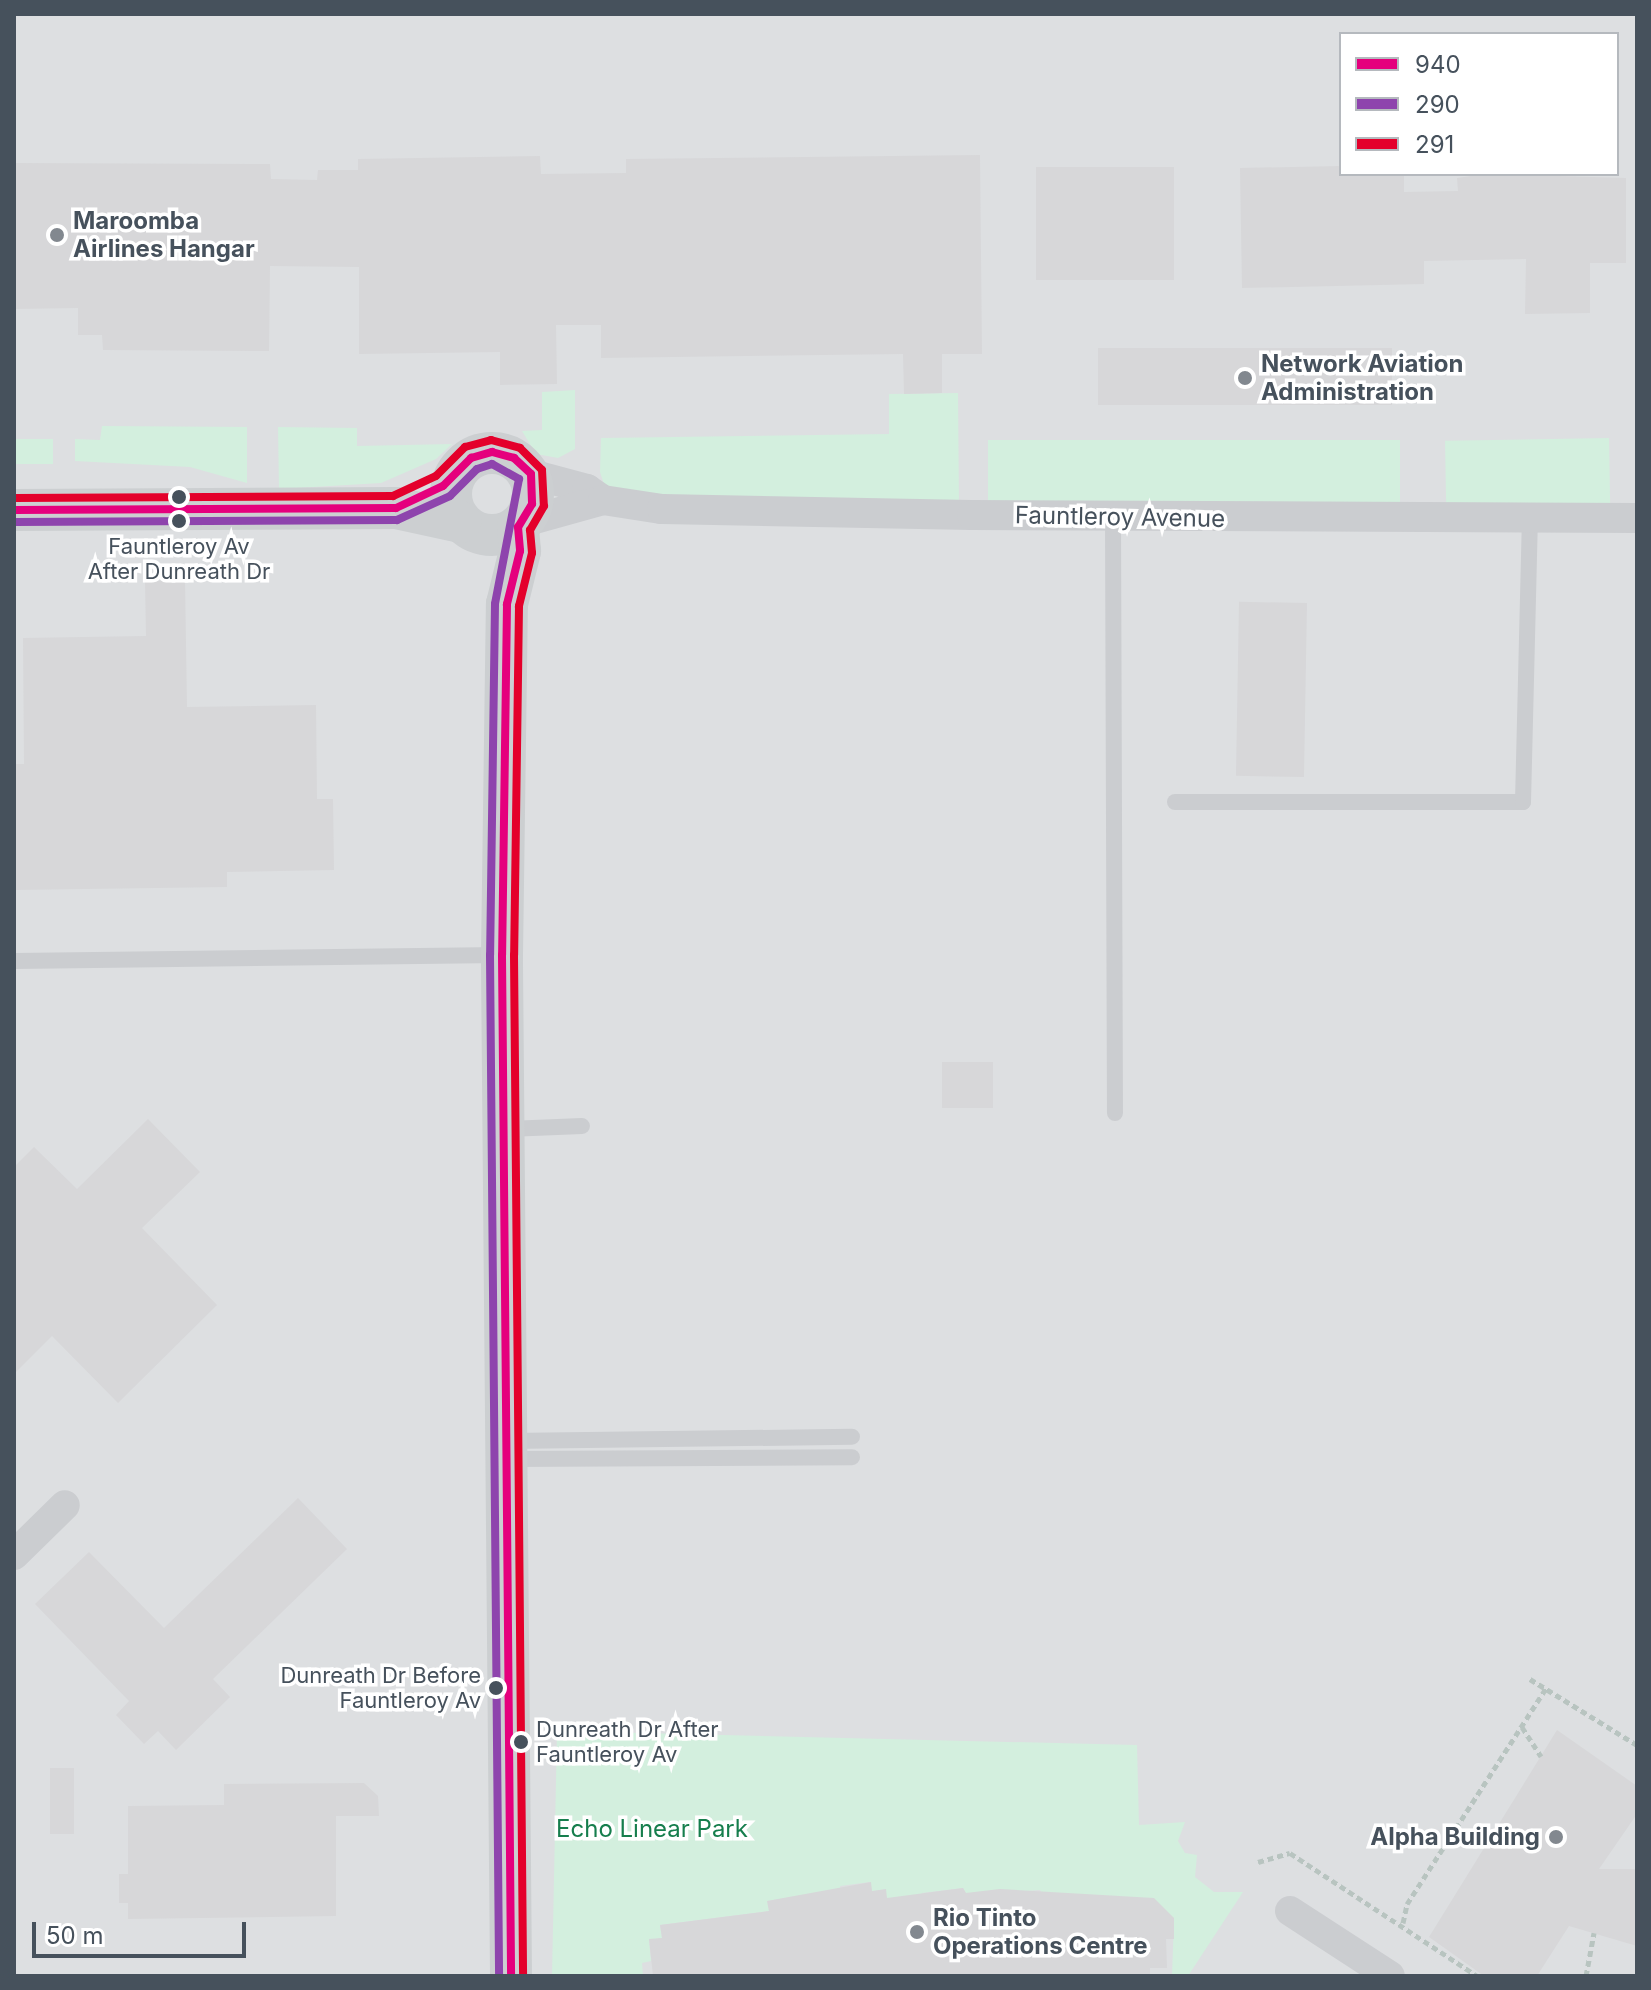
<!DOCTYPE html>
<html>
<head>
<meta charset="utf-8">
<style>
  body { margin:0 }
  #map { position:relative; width:1651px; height:1990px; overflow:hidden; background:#f0efef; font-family:Inter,sans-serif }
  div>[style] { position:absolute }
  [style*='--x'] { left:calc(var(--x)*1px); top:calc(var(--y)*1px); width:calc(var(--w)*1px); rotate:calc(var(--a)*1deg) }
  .airport>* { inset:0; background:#dddfe1 }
  .green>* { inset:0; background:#d3efde; transform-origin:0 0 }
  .building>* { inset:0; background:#d7d7d9; transform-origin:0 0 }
  .path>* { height:5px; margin-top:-2.5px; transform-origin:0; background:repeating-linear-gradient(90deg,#b8c4c0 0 6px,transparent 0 10px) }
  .service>* { height:16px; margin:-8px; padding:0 8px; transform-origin:8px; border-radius:8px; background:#cbcdd0 }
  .minor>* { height:30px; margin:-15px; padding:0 15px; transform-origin:15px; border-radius:15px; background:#cbcdd0 }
  .secondary>* { height:42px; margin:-21px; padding:0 21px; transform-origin:21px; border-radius:21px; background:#cccfd1 }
  .secondary>.ring { margin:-21px; padding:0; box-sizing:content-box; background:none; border:42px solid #cccfd1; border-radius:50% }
  .bus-1>* { height:8px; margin:-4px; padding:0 4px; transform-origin:4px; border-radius:4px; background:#e5007d }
  .bus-2>* { height:8px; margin:-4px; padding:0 4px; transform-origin:4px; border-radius:4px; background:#8e44ad }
  .bus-3>* { height:8px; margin:-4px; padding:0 4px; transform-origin:4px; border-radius:4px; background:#e4002b }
  .dots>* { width:22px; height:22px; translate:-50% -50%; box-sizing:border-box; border:4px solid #fff; border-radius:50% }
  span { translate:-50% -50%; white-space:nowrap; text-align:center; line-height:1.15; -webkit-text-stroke:7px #fff; paint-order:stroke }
  .bus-label { font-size:22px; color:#46515c }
  .right { translate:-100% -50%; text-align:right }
  .left { translate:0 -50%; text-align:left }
  .poi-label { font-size:24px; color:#46515c; font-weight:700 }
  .street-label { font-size:24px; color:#46515c }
  .park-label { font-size:24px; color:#167e4d }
  .frame { position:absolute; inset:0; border:16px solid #46515c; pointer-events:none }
  .legend { position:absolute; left:1339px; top:32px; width:280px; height:144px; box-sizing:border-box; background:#fff; border:2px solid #b5b9be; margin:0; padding:10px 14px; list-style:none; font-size:24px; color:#46515c }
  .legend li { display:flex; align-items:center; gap:16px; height:40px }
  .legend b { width:40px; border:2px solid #b5b9be }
  .scale { position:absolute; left:32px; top:1922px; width:214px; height:36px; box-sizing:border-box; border:4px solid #46515c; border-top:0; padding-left:10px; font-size:24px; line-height:28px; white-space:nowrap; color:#46515c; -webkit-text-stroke:6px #fff; paint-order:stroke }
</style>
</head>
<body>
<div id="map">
  <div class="airport">
    <div style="clip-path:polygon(evenodd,14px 14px,1637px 14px,1637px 1976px,14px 1976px,14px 14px,1341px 34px,1617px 34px,1617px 174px,1341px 174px,1341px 34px)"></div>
  </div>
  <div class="green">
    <div style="clip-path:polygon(575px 390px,575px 449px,558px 458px,536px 454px,522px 431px,542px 430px,542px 392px)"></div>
    <div style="clip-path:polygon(958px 393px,959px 505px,631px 497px,604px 484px,600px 472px,601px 438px,889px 434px,889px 394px)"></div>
    <div style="clip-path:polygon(102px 426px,247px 427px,247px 483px,190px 467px,75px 461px,75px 439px,100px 440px)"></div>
    <div style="clip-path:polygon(278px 427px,357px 428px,357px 446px,452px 444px,436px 459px,381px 483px,279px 489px)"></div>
    <div style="left:1609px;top:438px;width:80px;height:164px;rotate:89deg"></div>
    <div style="left:14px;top:439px;width:39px;height:25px"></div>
    <div style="left:988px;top:440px;width:412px;height:65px"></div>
    <div style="clip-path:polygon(557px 1731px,1137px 1745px,1139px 1825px,1185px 1822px,1178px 1841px,1185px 1853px,1197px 1855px,1195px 1877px,1214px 1892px,1243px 1892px,1188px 1976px,1172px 1976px,1174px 1918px,1044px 1896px,1040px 1890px,1012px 1892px,1007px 1902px,1000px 1889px,969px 1899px,963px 1888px,922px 1893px,920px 1922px,872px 1891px,870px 1882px,840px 1886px,841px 1898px,797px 1896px,768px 1901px,769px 1911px,660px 1925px,662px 1938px,649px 1940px,651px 1961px,642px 1963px,643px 1976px,552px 1976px)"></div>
  </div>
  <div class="building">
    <div style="clip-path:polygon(980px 155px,982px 354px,942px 354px,942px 393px,904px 394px,903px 354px,601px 358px,601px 325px,556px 325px,557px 384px,500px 385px,500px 352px,359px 354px,359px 267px,270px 266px,269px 351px,103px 350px,102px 335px,78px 335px,78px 308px,14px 309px,14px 163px,270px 164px,271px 179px,317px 180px,318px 170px,358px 170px,358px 159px,540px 156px,541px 174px,626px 173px,626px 159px)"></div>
    <div style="clip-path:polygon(1341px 166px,1341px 174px,1404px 174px,1404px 192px,1458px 191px,1457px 178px,1485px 174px,1626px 178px,1626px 263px,1590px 263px,1590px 313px,1525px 314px,1526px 259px,1424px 261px,1424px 284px,1242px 288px,1240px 168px)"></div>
    <div style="left:1036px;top:167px;width:138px;height:113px"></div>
    <div style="left:1392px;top:348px;width:57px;height:294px;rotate:90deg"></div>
    <div style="clip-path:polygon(185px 580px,187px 707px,316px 705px,317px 799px,333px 799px,334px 870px,227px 872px,227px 887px,14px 890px,14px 764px,24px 764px,23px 638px,146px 636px,145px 581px)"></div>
    <div style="left:1307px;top:603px;width:174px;height:68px;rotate:91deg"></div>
    <div style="left:993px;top:1062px;width:46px;height:51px;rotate:90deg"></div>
    <div style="clip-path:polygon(148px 1119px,200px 1172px,142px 1228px,217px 1305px,118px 1403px,52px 1336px,14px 1374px,14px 1167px,34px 1147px,77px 1189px)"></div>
    <div style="clip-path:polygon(298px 1498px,347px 1549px,213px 1679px,230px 1697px,176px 1750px,158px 1731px,144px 1744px,116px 1715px,129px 1701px,35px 1604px,89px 1552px,164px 1628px)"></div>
    <div style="clip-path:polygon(1557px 1730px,1637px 1786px,1637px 1814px,1599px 1869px,1637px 1869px,1637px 1946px,1569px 1926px,1537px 1976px,1484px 1976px,1429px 1937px)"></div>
    <div style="left:50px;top:1768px;width:24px;height:66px"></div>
    <div style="clip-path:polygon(364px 1783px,378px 1796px,379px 1816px,336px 1816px,336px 1916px,128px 1919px,128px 1903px,119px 1903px,119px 1874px,128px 1874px,128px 1806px,224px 1805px,224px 1784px)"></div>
    <div style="clip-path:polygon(871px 1882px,872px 1891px,886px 1889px,887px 1898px,963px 1888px,966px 1893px,1000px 1889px,1154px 1898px,1174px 1918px,1174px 1939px,1166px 1939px,1167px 1968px,1150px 1968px,1150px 1976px,653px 1976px,649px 1939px,662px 1938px,660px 1925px,769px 1911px,767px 1901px)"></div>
  </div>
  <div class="path">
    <div style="--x:1530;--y:1679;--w:126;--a:31.7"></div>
    <div style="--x:1522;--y:1727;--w:35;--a:57"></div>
    <div style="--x:1258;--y:1862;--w:33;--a:-16"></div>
    <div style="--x:1290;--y:1853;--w:224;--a:33.3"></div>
    <div style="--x:1403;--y:1923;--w:19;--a:-78"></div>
    <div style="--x:1407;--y:1904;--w:257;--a:-57.2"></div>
    <div style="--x:1586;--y:1976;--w:44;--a:-79.5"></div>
  </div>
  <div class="service">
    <div style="--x:1113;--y:517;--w:596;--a:89.81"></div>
    <div style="--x:1175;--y:802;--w:348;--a:0"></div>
    <div style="--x:1523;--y:802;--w:283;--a:-88.6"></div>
    <div style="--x:14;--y:961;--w:487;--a:-0.7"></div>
    <div style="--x:505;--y:1129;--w:77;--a:-2.2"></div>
    <div style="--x:507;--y:1441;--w:345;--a:-0.7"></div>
    <div style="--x:506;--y:1459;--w:346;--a:-0.3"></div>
  </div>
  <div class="minor">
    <div style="--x:531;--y:474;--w:58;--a:15"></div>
    <div style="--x:587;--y:489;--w:19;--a:35"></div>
    <div style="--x:524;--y:522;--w:82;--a:-15.6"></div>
    <div style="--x:603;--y:500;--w:60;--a:8.7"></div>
    <div style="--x:662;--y:509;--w:310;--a:1.1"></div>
    <div style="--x:972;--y:515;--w:665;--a:0.26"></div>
    <div style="--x:14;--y:1555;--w:71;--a:-44.4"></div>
    <div style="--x:1290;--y:1911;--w:119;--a:33"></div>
  </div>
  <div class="secondary">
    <div class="ring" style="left:451px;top:453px;width:40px;height:40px"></div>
    <div style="--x:14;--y:510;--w:382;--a:-0.3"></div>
    <div style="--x:396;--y:508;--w:66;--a:12.3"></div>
    <div style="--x:511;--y:1976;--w:1021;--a:-90.51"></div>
    <div style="--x:502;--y:955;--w:351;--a:-89.2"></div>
    <div style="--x:507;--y:604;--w:55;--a:-76.2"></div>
    <div style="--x:520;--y:551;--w:24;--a:-95"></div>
  </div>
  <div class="bus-1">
    <div style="--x:14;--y:510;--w:382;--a:-0.3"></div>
    <div style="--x:396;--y:508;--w:52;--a:-25.1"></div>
    <div style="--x:443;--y:486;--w:40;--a:-45"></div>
    <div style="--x:471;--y:458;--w:22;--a:-16"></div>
    <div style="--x:492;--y:452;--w:23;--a:15"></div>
    <div style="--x:514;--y:458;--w:23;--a:43"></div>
    <div style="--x:531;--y:474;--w:30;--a:88"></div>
    <div style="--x:532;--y:504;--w:27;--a:121"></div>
    <div style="--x:518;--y:527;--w:24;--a:85"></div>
    <div style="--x:520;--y:551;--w:55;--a:103.8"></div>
    <div style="--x:507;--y:604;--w:351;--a:90.8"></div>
    <div style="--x:502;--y:955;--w:1021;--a:89.49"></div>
  </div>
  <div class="bus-2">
    <div style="--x:14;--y:522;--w:383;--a:-0.3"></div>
    <div style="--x:397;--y:520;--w:58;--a:-24.4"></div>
    <div style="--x:450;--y:496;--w:38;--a:-45"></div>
    <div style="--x:477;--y:469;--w:16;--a:-18"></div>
    <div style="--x:492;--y:464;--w:31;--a:29"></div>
    <div style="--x:519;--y:479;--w:127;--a:100.9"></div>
    <div style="--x:495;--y:604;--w:351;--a:90.8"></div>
    <div style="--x:490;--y:955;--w:1021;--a:89.49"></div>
  </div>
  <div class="bus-3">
    <div style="--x:14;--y:498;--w:379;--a:-0.3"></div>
    <div style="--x:393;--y:496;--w:47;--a:-24.9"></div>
    <div style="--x:436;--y:476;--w:41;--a:-45"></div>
    <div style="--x:465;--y:447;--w:27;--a:-15"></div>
    <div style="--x:491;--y:440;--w:30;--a:15"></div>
    <div style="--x:520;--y:448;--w:31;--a:45"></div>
    <div style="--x:542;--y:470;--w:36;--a:87"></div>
    <div style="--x:544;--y:506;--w:28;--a:120"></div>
    <div style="--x:530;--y:530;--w:23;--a:85"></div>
    <div style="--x:532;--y:553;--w:55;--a:103.8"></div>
    <div style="--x:519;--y:606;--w:349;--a:90.8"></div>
    <div style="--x:514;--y:955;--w:1021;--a:89.49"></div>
  </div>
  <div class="dots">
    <div style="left:57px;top:235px;background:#82888f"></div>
    <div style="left:1245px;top:378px;background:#82888f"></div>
    <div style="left:179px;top:497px;background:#46515c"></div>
    <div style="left:179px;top:521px;background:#46515c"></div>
    <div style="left:496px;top:1688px;background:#46515c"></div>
    <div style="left:521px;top:1742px;background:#46515c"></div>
    <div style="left:1556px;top:1837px;background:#82888f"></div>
    <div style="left:917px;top:1932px;background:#82888f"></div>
  </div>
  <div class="bus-label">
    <span style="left:179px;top:559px">Fauntleroy Av<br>After Dunreath Dr</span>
    <span class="right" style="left:481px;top:1688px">Dunreath Dr Before<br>Fauntleroy Av</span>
    <span class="left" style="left:536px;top:1742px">Dunreath Dr After<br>Fauntleroy Av</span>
  </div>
  <div class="poi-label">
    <span class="left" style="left:73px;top:235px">Maroomba<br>Airlines Hangar</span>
    <span class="left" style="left:1261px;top:378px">Network Aviation<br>Administration</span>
    <span class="right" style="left:1540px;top:1837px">Alpha Building</span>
    <span class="left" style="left:933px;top:1932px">Rio Tinto<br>Operations Centre</span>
  </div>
  <div class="street-label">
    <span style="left:1120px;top:517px;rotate:1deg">Fauntleroy Avenue</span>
  </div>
  <div class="park-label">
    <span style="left:652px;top:1829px">Echo Linear Park</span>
  </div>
  <div class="frame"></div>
  <ul class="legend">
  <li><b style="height:10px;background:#e5007d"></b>940</li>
  <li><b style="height:10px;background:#8e44ad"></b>290</li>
  <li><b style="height:10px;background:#e4002b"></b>291</li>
  </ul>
  <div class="scale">50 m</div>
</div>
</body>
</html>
